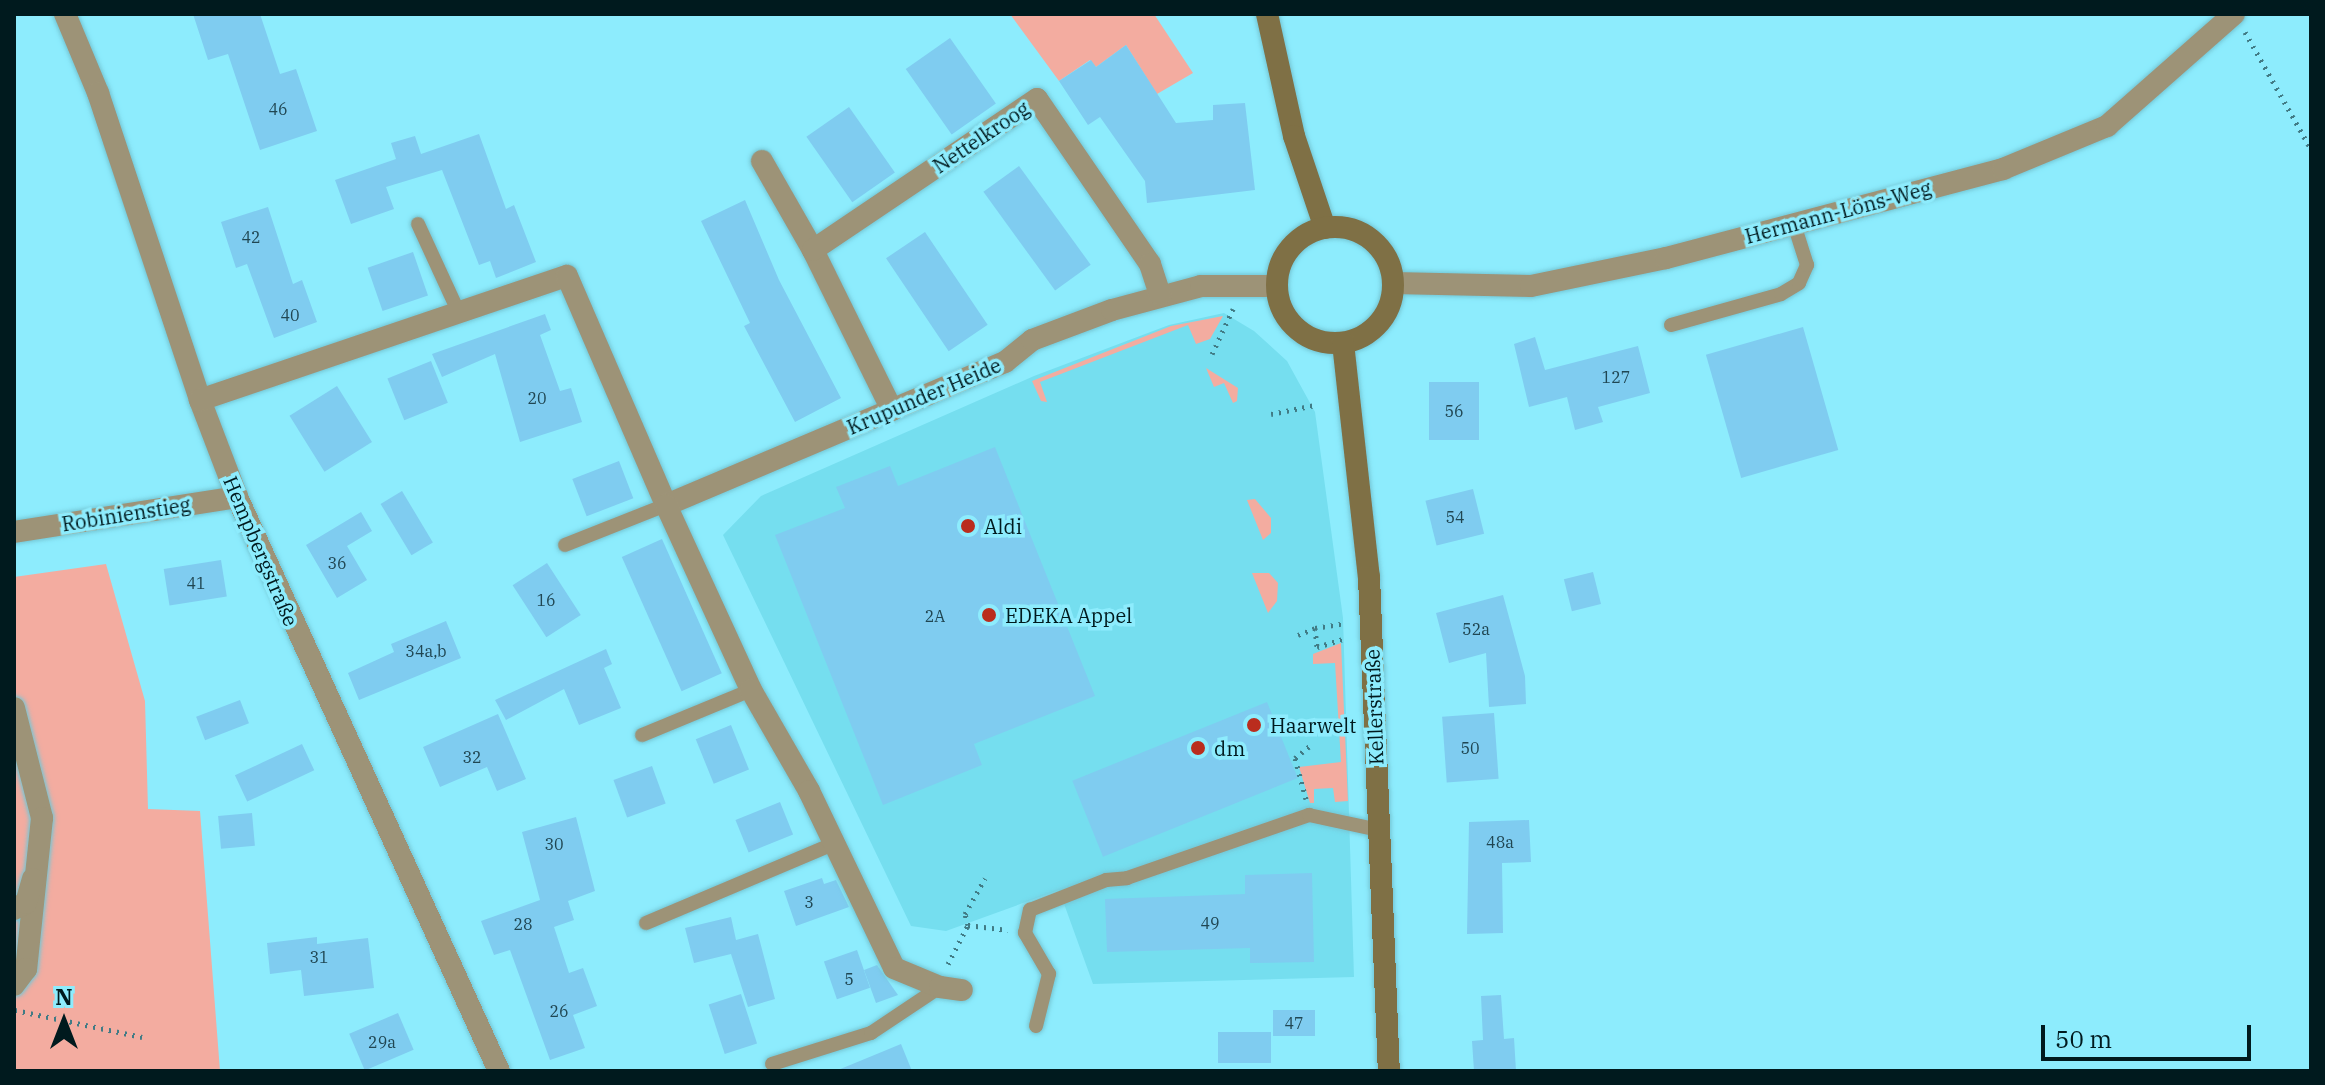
<!DOCTYPE html>
<html>
<head>
<meta charset="utf-8">
<style>
  body { margin:0 }
  #map { position:relative; width:2325px; height:1085px; overflow:hidden; background:#8decfd; font-family:"IBM Plex Serif",serif }
  div>[style] { position:absolute }
  [style*='--x'] { left:calc(var(--x)*1px); top:calc(var(--y)*1px); width:calc(var(--w)*1px); rotate:calc(var(--a)*1deg) }
  .built>* { inset:0; background:#75deef }
  .green>* { inset:0; background:#f3aca0 }
  .building>* { inset:0; background:#7fccf0; transform-origin:0 0 }
  .path>* { height:5px; margin-top:-2.5px; transform-origin:0; background:repeating-linear-gradient(90deg,#417b85 0 2px,transparent 0 8px) }
  .roads { filter:drop-shadow(0 0 2px #74c6d5) drop-shadow(0 0 2px #74c6d5) }
  .service>* { height:14px; margin:-7px; padding:0 7px; transform-origin:7px; border-radius:7px; background:#9d9377 }
  .minor>* { height:22px; margin:-11px; padding:0 11px; transform-origin:11px; border-radius:11px; background:#9d9377 }
  .secondary>* { height:22px; margin:-11px; padding:0 11px; transform-origin:11px; border-radius:11px; background:#7f7045 }
  .secondary>.ring { margin:-11px; padding:0; box-sizing:content-box; background:none; border:22px solid #7f7045; border-radius:50% }
  .dots>* { width:22px; height:22px; translate:-50% -50%; box-sizing:border-box; border:4px solid #8decfd; border-radius:50% }
  span { translate:-50% -50%; white-space:nowrap; text-align:center; line-height:1.15; -webkit-text-stroke:7px #8decfd; paint-order:stroke }
  .number-label { font-size:16px; color:#204652 }
  .number-label span { -webkit-text-stroke-width:0 }
  .street-label { font-size:20px; color:#001a1e }
  .poi-label { font-size:20px; color:#001a1e }
  .left { translate:0 -50%; text-align:left }
  .frame { position:absolute; inset:0; border:16px solid #001a1e; pointer-events:none }
  .north { position:absolute; left:24px; top:981px; width:80px; height:80px; -webkit-text-stroke:6px #8decfd; paint-order:stroke; rotate:0deg; font-size:22px; font-weight:700; line-height:32px; text-align:center; color:#001a1e }
  .north::after { content:''; display:block; margin:auto; width:28px; height:36px; background:#001a1e; clip-path:polygon(50% 0,100% 100%,50% 72%,0 100%) }
  .scale { position:absolute; left:2041px; top:1025px; width:210px; height:36px; box-sizing:border-box; border:4px solid #001a1e; border-top:0; padding-left:10px; font-size:24px; line-height:28px; white-space:nowrap; color:#001a1e; -webkit-text-stroke:6px #8decfd; paint-order:stroke }
</style>
</head>
<body>
<div id="map">
  <div class="built">
    <div style="clip-path:polygon(1224px 313px,1254px 331px,1287px 361px,1315px 412px,1343px 618px,1354px 977px,1093px 984px,1059px 890px,946px 931px,911px 926px,723px 535px,761px 496px,1034px 376px,1169px 325px)"></div>
  </div>
  <div class="green">
    <div style="clip-path:polygon(1010px 14px,1154px 14px,1193px 73px,1157px 94px,1126px 45px,1096px 67px,1090px 60px,1059px 81px)"></div>
    <div style="clip-path:polygon(1223px 316px,1210px 339px,1196px 344px,1188px 325px,1040px 382px,1047px 402px,1041px 401px,1032px 381px,1171px 326px)"></div>
    <div style="clip-path:polygon(1206px 368px,1238px 388px,1237px 401px,1233px 403px,1224px 383px,1214px 387px)"></div>
    <div style="clip-path:polygon(1255px 499px,1271px 518px,1271px 533px,1263px 540px,1247px 500px)"></div>
    <div style="clip-path:polygon(106px 564px,145px 701px,148px 809px,200px 811px,220px 1071px,14px 1071px,14px 577px)"></div>
    <div style="clip-path:polygon(1252px 573px,1269px 573px,1278px 583px,1277px 601px,1268px 613px)"></div>
    <div style="clip-path:polygon(1341px 643px,1348px 801px,1335px 802px,1333px 788px,1314px 789px,1314px 803px,1310px 803px,1299px 767px,1341px 762px,1335px 663px,1313px 664px,1313px 654px)"></div>
  </div>
  <div class="building">
    <div style="clip-path:polygon(193px 14px,260px 14px,280px 74px,296px 69px,317px 131px,260px 150px,228px 54px,208px 60px)"></div>
    <div style="left:950px;top:38px;width:80px;height:54px;rotate:55deg"></div>
    <div style="clip-path:polygon(1126px 45px,1176px 123px,1213px 120px,1213px 105px,1245px 103px,1255px 190px,1147px 203px,1145px 181px,1100px 117px,1088px 125px,1059px 81px,1091px 60px,1096px 67px)"></div>
    <div style="left:849px;top:107px;width:80px;height:52px;rotate:55deg"></div>
    <div style="clip-path:polygon(479px 134px,506px 209px,514px 205px,536px 262px,496px 278px,490px 261px,479px 265px,442px 170px,386px 187px,394px 209px,351px 224px,335px 180px,396px 159px,391px 143px,415px 136px,421px 154px)"></div>
    <div style="left:1019px;top:166px;width:122px;height:44px;rotate:54deg"></div>
    <div style="clip-path:polygon(745px 200px,779px 280px,841px 398px,795px 422px,744px 326px,750px 323px,701px 221px)"></div>
    <div style="clip-path:polygon(268px 207px,293px 284px,302px 280px,317px 322px,274px 338px,247px 264px,236px 268px,221px 222px)"></div>
    <div style="left:925px;top:232px;width:112px;height:47px;rotate:56deg"></div>
    <div style="left:413px;top:252px;width:46px;height:48px;rotate:71deg"></div>
    <div style="clip-path:polygon(545px 314px,551px 330px,540px 335px,560px 391px,571px 388px,582px 422px,520px 442px,495px 354px,442px 377px,432px 354px)"></div>
    <div style="left:1803px;top:327px;width:128px;height:101px;rotate:74deg"></div>
    <div style="clip-path:polygon(1535px 337px,1545px 370px,1638px 346px,1650px 393px,1598px 407px,1603px 422px,1575px 430px,1567px 397px,1529px 407px,1514px 344px)"></div>
    <div style="left:431px;top:361px;width:45px;height:47px;rotate:68deg"></div>
    <div style="left:1429px;top:382px;width:50px;height:58px"></div>
    <div style="left:337px;top:386px;width:66px;height:56px;rotate:58deg"></div>
    <div style="clip-path:polygon(995px 447px,1095px 696px,974px 744px,982px 765px,883px 805px,775px 535px,845px 508px,836px 487px,890px 466px,898px 486px)"></div>
    <div style="left:619px;top:461px;width:40px;height:50px;rotate:69deg"></div>
    <div style="left:1473px;top:489px;width:46px;height:49px;rotate:76deg"></div>
    <div style="left:402px;top:491px;width:60px;height:25px;rotate:59deg"></div>
    <div style="clip-path:polygon(361px 512px,372px 531px,347px 546px,367px 580px,337px 598px,306px 545px)"></div>
    <div style="left:662px;top:539px;width:147px;height:44px;rotate:66deg"></div>
    <div style="left:221px;top:560px;width:37px;height:58px;rotate:81deg"></div>
    <div style="left:547px;top:563px;width:62px;height:41px;rotate:57deg"></div>
    <div style="left:1593px;top:572px;width:33px;height:30px;rotate:76deg"></div>
    <div style="clip-path:polygon(1503px 595px,1525px 676px,1526px 704px,1489px 707px,1486px 653px,1449px 663px,1436px 613px)"></div>
    <div style="clip-path:polygon(446px 621px,461px 658px,359px 700px,348px 673px,394px 652px,391px 644px)"></div>
    <div style="clip-path:polygon(606px 649px,612px 664px,604px 668px,621px 708px,579px 725px,564px 689px,506px 720px,495px 700px)"></div>
    <div style="left:240px;top:700px;width:25px;height:47px;rotate:69deg"></div>
    <div style="left:1267px;top:702px;width:82px;height:210px;rotate:68deg"></div>
    <div style="left:1494px;top:713px;width:66px;height:52px;rotate:86deg"></div>
    <div style="clip-path:polygon(498px 714px,526px 779px,497px 791px,487px 767px,440px 787px,423px 747px)"></div>
    <div style="left:731px;top:725px;width:48px;height:38px;rotate:68deg"></div>
    <div style="left:302px;top:744px;width:29px;height:74px;rotate:65deg"></div>
    <div style="left:652px;top:766px;width:40px;height:41px;rotate:70deg"></div>
    <div style="left:780px;top:802px;width:35px;height:48px;rotate:68deg"></div>
    <div style="left:252px;top:813px;width:33px;height:34px;rotate:85deg"></div>
    <div style="clip-path:polygon(576px 817px,595px 891px,568px 901px,574px 920px,554px 927px,569px 973px,583px 968px,597px 1006px,573px 1015px,585px 1048px,550px 1060px,510px 950px,494px 955px,481px 921px,540px 900px,522px 832px)"></div>
    <div style="clip-path:polygon(1529px 820px,1531px 862px,1502px 863px,1503px 933px,1467px 934px,1469px 822px)"></div>
    <div style="clip-path:polygon(1312px 873px,1314px 962px,1250px 963px,1250px 948px,1107px 952px,1105px 899px,1245px 894px,1245px 875px)"></div>
    <div style="clip-path:polygon(822px 878px,824px 884px,836px 880px,849px 907px,796px 926px,784px 891px)"></div>
    <div style="clip-path:polygon(731px 917px,736px 940px,758px 934px,775px 999px,748px 1007px,731px 954px,694px 963px,685px 928px)"></div>
    <div style="clip-path:polygon(317px 937px,317px 944px,368px 938px,374px 988px,304px 996px,301px 970px,270px 974px,267px 943px)"></div>
    <div style="left:857px;top:950px;width:40px;height:35px;rotate:71deg"></div>
    <div style="clip-path:polygon(877px 965px,898px 995px,876px 1003px,864px 970px)"></div>
    <div style="left:741px;top:994px;width:52px;height:34px;rotate:72deg"></div>
    <div style="clip-path:polygon(1501px 995px,1504px 1039px,1514px 1038px,1516px 1071px,1474px 1071px,1472px 1041px,1483px 1040px,1481px 996px)"></div>
    <div style="left:1273px;top:1010px;width:42px;height:26px"></div>
    <div style="left:398px;top:1013px;width:40px;height:53px;rotate:67deg"></div>
    <div style="left:1271px;top:1032px;width:31px;height:53px;rotate:90deg"></div>
    <div style="clip-path:polygon(901px 1044px,912px 1071px,838px 1071px,838px 1070px)"></div>
  </div>
  <div class="path">
    <div style="--x:2245;--y:32;--w:134;--a:60.6"></div>
    <div style="--x:1212;--y:354;--w:50;--a:-65"></div>
    <div style="--x:1271;--y:414;--w:45;--a:-11.6"></div>
    <div style="--x:1315;--y:628;--w:31;--a:-9"></div>
    <div style="--x:1298;--y:635;--w:18;--a:-22"></div>
    <div style="--x:1315;--y:628;--w:19;--a:84"></div>
    <div style="--x:1317;--y:647;--w:31;--a:-17"></div>
    <div style="--x:1306;--y:799;--w:42;--a:-105"></div>
    <div style="--x:1295;--y:758;--w:19;--a:-39"></div>
    <div style="--x:968;--y:925;--w:11;--a:-105"></div>
    <div style="--x:965;--y:914;--w:41;--a:-60.9"></div>
    <div style="--x:948;--y:964;--w:44;--a:-62.9"></div>
    <div style="--x:968;--y:925;--w:40;--a:7.1"></div>
    <div style="--x:15;--y:1010;--w:130;--a:12"></div>
  </div>
  <div class="roads">
    <div class="service">
      <div style="--x:418;--y:224;--w:98;--a:65.3"></div>
      <div style="--x:1671;--y:325;--w:114;--a:-15.7"></div>
      <div style="--x:1781;--y:294;--w:21;--a:-31"></div>
      <div style="--x:1799;--y:283;--w:20;--a:-66"></div>
      <div style="--x:1807;--y:265;--w:43;--a:-107.6"></div>
      <div style="--x:565;--y:545;--w:109;--a:-21.6"></div>
      <div style="--x:642;--y:735;--w:118;--a:-22.4"></div>
      <div style="--x:646;--y:923;--w:205;--a:-22.9"></div>
      <div style="--x:1036;--y:1026;--w:54;--a:-76"></div>
      <div style="--x:1049;--y:974;--w:48;--a:-120.3"></div>
      <div style="--x:1025;--y:933;--w:24;--a:-78"></div>
      <div style="--x:1030;--y:910;--w:82;--a:-21.5"></div>
      <div style="--x:1106;--y:880;--w:21;--a:-5"></div>
      <div style="--x:1127;--y:878;--w:193;--a:-19.1"></div>
      <div style="--x:1309;--y:815;--w:72;--a:12.1"></div>
      <div style="--x:772;--y:1064;--w:104;--a:-17.4"></div>
      <div style="--x:871;--y:1033;--w:83;--a:-33.7"></div>
    </div>
    <div class="minor">
      <div style="--x:65;--y:14;--w:86;--a:67.3"></div>
      <div style="--x:98;--y:93;--w:324;--a:71.6"></div>
      <div style="--x:200;--y:400;--w:104;--a:69.1"></div>
      <div style="--x:237;--y:497;--w:631;--a:65.47"></div>
      <div style="--x:762;--y:161;--w:103;--a:60.2"></div>
      <div style="--x:1393;--y:283;--w:138;--a:1.2"></div>
      <div style="--x:1531;--y:286;--w:138;--a:-11.7"></div>
      <div style="--x:1666;--y:258;--w:349;--a:-14.8"></div>
      <div style="--x:2003;--y:169;--w:113;--a:-22.5"></div>
      <div style="--x:2107;--y:126;--w:169;--a:-41.4"></div>
      <div style="--x:200;--y:400;--w:387;--a:-18.7"></div>
      <div style="--x:567;--y:276;--w:249;--a:66.6"></div>
      <div style="--x:666;--y:505;--w:368;--a:-22.9"></div>
      <div style="--x:1005;--y:362;--w:35;--a:-39"></div>
      <div style="--x:1032;--y:340;--w:85;--a:-20.6"></div>
      <div style="--x:1112;--y:310;--w:92;--a:-15.1"></div>
      <div style="--x:1201;--y:286;--w:75;--a:0"></div>
      <div style="--x:892;--y:410;--w:178;--a:-116.3"></div>
      <div style="--x:813;--y:250;--w:270;--a:-34"></div>
      <div style="--x:1037;--y:99;--w:200;--a:55.6"></div>
      <div style="--x:1150;--y:264;--w:32;--a:72"></div>
      <div style="--x:666;--y:505;--w:204;--a:65.3"></div>
      <div style="--x:751;--y:690;--w:116;--a:60.1"></div>
      <div style="--x:809;--y:791;--w:196;--a:64.3"></div>
      <div style="--x:894;--y:968;--w:50;--a:22.4"></div>
      <div style="--x:940;--y:987;--w:22;--a:8"></div>
      <div style="--x:14;--y:532;--w:226;--a:-8.9"></div>
      <div style="--x:14;--y:708;--w:114;--a:75.7"></div>
      <div style="--x:42;--y:818;--w:152;--a:96"></div>
      <div style="--x:26;--y:969;--w:20;--a:127"></div>
      <div style="--x:14;--y:909;--w:13;--a:-27"></div>
      <div style="--x:26;--y:903;--w:25;--a:-74"></div>
    </div>
    <div class="secondary">
      <div style="--x:1267;--y:14;--w:125;--a:77.5"></div>
      <div style="--x:1294;--y:136;--w:97;--a:71.4"></div>
      <div class="ring" style="left:1277px;top:227px;width:94px;height:94px"></div>
      <div style="--x:1343;--y:343;--w:235;--a:83.7"></div>
      <div style="--x:1369;--y:577;--w:494;--a:87.7"></div>
    </div>
  </div>
  <div class="dots">
    <div style="left:968px;top:526px;background:#ba2d1e"></div>
    <div style="left:989px;top:615px;background:#ba2d1e"></div>
    <div style="left:1254px;top:725px;background:#ba2d1e"></div>
    <div style="left:1198px;top:748px;background:#ba2d1e"></div>
  </div>
  <div class="number-label">
    <span style="left:278px;top:109px">46</span>
    <span style="left:251px;top:237px">42</span>
    <span style="left:290px;top:315px">40</span>
    <span style="left:1616px;top:377px">127</span>
    <span style="left:537px;top:398px">20</span>
    <span style="left:1454px;top:411px">56</span>
    <span style="left:1455px;top:517px">54</span>
    <span style="left:337px;top:563px">36</span>
    <span style="left:196px;top:583px">41</span>
    <span style="left:546px;top:600px">16</span>
    <span style="left:935px;top:616px">2A</span>
    <span style="left:1476px;top:629px">52a</span>
    <span style="left:426px;top:651px">34a,b</span>
    <span style="left:1470px;top:748px">50</span>
    <span style="left:472px;top:757px">32</span>
    <span style="left:1500px;top:842px">48a</span>
    <span style="left:554px;top:844px">30</span>
    <span style="left:809px;top:902px">3</span>
    <span style="left:1210px;top:923px">49</span>
    <span style="left:523px;top:924px">28</span>
    <span style="left:319px;top:957px">31</span>
    <span style="left:849px;top:979px">5</span>
    <span style="left:559px;top:1011px">26</span>
    <span style="left:1294px;top:1023px">47</span>
    <span style="left:382px;top:1042px">29a</span>
  </div>
  <div class="street-label">
    <span style="left:981px;top:137px;rotate:-34deg">Nettelkroog</span>
    <span style="left:1838px;top:212px;rotate:-15deg">Hermann-Löns-Weg</span>
    <span style="left:924px;top:396px;rotate:-23deg">Krupunder Heide</span>
    <span style="left:126px;top:514px;rotate:-9deg">Robinienstieg</span>
    <span style="left:261px;top:551px;rotate:67deg">Hempbergstraße</span>
    <span style="left:1374px;top:707px;rotate:-92deg">Kellerstraße</span>
  </div>
  <div class="poi-label">
    <span class="left" style="left:984px;top:526px">Aldi</span>
    <span class="left" style="left:1005px;top:615px">EDEKA Appel</span>
    <span class="left" style="left:1270px;top:725px">Haarwelt</span>
    <span class="left" style="left:1214px;top:748px">dm</span>
  </div>
  <div class="frame"></div>
  <div class="north">N</div>
  <div class="scale">50 m</div>
</div>
</body>
</html>
